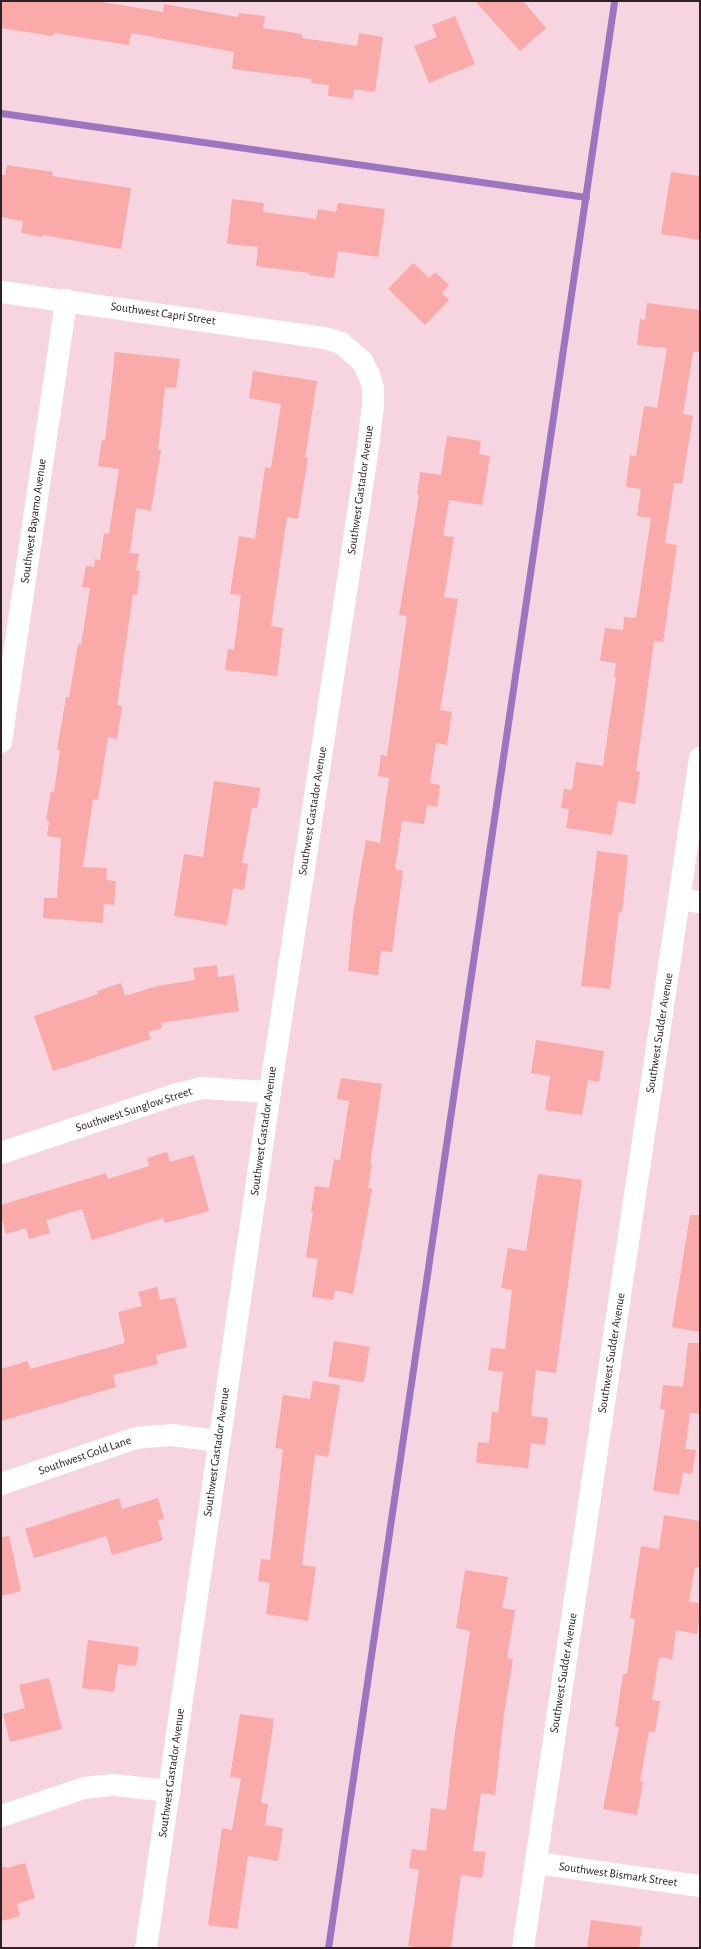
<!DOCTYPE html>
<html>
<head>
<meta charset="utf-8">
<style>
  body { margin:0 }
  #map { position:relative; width:701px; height:1949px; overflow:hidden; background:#f6d5e0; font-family:"Alegreya Sans",sans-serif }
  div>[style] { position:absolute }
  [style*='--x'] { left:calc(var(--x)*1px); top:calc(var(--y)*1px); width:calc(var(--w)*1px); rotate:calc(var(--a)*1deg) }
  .stream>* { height:7px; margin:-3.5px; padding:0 3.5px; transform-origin:3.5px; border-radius:3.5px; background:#9c74bf }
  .building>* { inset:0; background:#f9aaa9; transform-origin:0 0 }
  .minor>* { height:22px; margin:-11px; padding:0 11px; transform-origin:11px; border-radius:11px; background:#fff }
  span { translate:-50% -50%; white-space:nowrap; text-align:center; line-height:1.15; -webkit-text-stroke:3px #fff; paint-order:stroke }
  .street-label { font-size:12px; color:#2c2125 }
  .frame { position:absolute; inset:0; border:2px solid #2c2125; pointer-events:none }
</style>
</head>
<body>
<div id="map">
  <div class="stream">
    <div style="--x:1;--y:113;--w:591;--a:8.17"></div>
    <div style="--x:328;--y:1948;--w:1968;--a:-81.64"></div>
  </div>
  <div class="building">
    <div style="clip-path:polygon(1px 1px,96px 1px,163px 12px,164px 4px,238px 17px,239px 13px,265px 16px,263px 28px,302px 34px,302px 38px,357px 46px,359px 33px,383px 37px,375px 92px,354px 89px,353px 99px,328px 96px,329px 85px,311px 83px,312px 79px,232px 69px,234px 52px,131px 33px,129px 45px,54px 33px,53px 36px,1px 28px)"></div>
    <div style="clip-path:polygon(475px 1px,523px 1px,546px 28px,520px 51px)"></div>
    <div style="clip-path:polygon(455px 16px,475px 64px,429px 83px,414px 46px,437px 37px,432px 25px)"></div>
    <div style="clip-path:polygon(7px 165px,53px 172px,52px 176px,131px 188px,121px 249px,43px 235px,43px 237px,21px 233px,23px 221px,1px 217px,1px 175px,5px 175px)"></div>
    <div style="clip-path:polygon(671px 172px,700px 176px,700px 240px,661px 234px)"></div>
    <div style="clip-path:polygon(232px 199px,264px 203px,263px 212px,316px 219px,318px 209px,336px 212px,338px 203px,385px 209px,378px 257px,338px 251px,334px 278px,309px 275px,309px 273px,256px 266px,258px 247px,227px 244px)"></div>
    <div style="clip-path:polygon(413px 263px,429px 278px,435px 272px,449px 285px,442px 293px,449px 300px,425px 325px,388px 289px)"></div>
    <div style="clip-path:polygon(647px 303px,700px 310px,700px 352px,693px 352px,683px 414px,693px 416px,682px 484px,674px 483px,665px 543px,677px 545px,663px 642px,654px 641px,636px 771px,640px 772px,635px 804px,618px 801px,612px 835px,566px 828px,569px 809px,561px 808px,564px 789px,572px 790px,576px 762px,603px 766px,616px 677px,614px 677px,616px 663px,600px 661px,605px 628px,623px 630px,624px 617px,636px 618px,651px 518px,637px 516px,641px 489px,626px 487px,630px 455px,636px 456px,644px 406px,657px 408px,667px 348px,637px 345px,640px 319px,645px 320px)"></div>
    <div style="clip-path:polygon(115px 352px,180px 359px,176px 388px,165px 387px,158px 450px,161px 450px,151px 511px,136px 508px,130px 553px,139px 554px,136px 571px,140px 571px,137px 595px,133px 594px,117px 705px,122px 706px,117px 739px,108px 737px,98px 800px,93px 799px,83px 867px,107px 868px,106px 880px,116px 881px,114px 905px,104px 904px,103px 923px,43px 918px,44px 898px,57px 898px,61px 838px,47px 836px,49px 821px,46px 820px,51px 791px,54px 792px,60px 750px,57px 750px,66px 697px,69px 697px,78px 644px,81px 645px,90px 588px,82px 587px,86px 566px,94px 567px,95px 559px,100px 560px,104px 533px,109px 534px,119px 469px,98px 466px,102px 440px,105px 441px)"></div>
    <div style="clip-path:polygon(253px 371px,317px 381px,305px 458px,308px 458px,298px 519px,287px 517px,271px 626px,283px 628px,277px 676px,225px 670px,228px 649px,234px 650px,241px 595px,230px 594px,239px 536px,255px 539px,265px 467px,271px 468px,281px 404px,249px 398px)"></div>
    <div style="clip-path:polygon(447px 436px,481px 441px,479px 454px,490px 456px,482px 505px,449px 500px,443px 536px,454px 537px,444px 597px,458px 599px,440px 710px,452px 712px,447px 745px,436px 743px,430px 783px,440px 785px,437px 807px,427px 805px,424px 824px,402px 821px,395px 869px,403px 871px,392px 952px,381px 951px,378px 975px,348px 971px,353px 915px,366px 840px,380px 843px,389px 778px,378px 776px,381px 755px,387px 756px,407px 616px,399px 615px,419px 495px,417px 495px,420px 472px,441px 475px)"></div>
    <div style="clip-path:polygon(214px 781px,260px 788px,257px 808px,252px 808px,242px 863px,248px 864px,244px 890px,233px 888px,227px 925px,174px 916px,184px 854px,203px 857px)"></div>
    <div style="clip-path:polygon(597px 851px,628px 855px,622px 913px,619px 912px,610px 989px,581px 986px)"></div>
    <div style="clip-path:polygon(217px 965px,218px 977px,234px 975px,239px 1011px,161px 1023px,162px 1028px,148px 1032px,151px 1039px,53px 1071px,34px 1016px,98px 994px,97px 991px,121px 983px,125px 996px,157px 986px,195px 980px,193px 968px)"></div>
    <div style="clip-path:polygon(536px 1040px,604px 1051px,599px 1082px,588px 1080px,582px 1115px,545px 1110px,550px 1076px,531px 1073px)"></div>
    <div style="clip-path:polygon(341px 1078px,382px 1084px,370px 1164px,372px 1165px,368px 1188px,372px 1189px,353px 1294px,335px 1290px,333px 1300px,312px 1297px,318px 1259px,306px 1257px,313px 1212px,311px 1212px,315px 1186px,329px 1188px,334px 1159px,340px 1160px,349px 1101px,337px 1099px)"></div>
    <div style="clip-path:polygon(167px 1152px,170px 1162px,194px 1155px,209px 1211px,165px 1223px,163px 1218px,92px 1240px,82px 1209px,46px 1220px,50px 1233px,29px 1239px,26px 1228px,6px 1234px,1px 1216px,1px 1205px,106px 1173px,108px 1179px,149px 1166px,147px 1158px)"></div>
    <div style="clip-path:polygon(538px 1174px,582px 1180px,556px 1373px,536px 1370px,531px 1416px,548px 1418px,545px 1445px,531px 1443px,528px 1468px,476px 1463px,478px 1442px,489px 1443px,492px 1412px,498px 1413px,503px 1372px,488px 1370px,491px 1348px,505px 1349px,512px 1290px,501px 1288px,508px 1248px,526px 1251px)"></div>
    <div style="clip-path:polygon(690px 1215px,700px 1215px,700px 1332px,672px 1327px)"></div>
    <div style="clip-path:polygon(157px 1287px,160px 1300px,175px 1297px,187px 1347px,156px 1355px,158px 1364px,113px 1375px,116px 1387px,1px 1421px,1px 1369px,28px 1361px,30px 1369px,125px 1343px,118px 1312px,142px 1306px,138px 1292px)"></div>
    <div style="left:334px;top:1341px;width:36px;height:36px;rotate:9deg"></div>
    <div style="clip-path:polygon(688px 1343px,700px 1343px,700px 1414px,690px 1413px,685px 1449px,696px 1450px,692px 1474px,683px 1472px,679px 1495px,653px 1491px,665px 1410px,660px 1409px,663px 1385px,683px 1387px)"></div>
    <div style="clip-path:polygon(313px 1381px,340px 1385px,328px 1457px,315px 1454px,302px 1565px,316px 1567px,308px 1621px,266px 1614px,270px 1583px,258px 1581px,261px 1559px,270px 1560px,283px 1449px,275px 1448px,283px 1395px,310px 1399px)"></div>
    <div style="clip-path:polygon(119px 1498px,122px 1509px,158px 1498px,164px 1519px,158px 1520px,163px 1540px,112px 1555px,106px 1536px,34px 1558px,25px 1529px)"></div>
    <div style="clip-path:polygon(664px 1515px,700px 1521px,700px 1568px,695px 1567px,689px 1602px,700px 1603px,700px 1617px,697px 1634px,676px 1630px,672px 1659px,659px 1657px,652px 1700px,660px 1701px,655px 1732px,649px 1731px,640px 1781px,643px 1782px,637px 1815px,603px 1809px,619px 1727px,615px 1726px,623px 1674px,627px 1674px,635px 1619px,630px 1618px,641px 1546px,659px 1549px)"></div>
    <div style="clip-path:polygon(9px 1536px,21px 1591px,1px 1596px,1px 1537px)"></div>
    <div style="clip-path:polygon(465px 1570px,508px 1577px,502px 1608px,515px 1610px,507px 1658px,513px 1659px,504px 1714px,495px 1795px,481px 1793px,473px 1851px,486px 1852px,482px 1878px,461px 1875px,451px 1948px,422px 1948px,408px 1946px,419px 1870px,409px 1868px,412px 1849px,426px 1851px,431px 1808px,446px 1810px,454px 1740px,470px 1631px,456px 1628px)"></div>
    <div style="clip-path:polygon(88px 1640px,139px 1647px,136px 1666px,118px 1664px,114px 1692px,82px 1688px)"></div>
    <div style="clip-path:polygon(49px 1678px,62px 1729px,10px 1742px,3px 1714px,25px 1708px,19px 1685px)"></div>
    <div style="clip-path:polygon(240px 1714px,274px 1719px,261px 1803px,268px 1804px,265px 1825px,283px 1828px,278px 1861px,248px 1856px,237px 1929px,208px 1925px,222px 1828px,232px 1830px,241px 1778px,230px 1777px)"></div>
    <div style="clip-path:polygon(25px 1863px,35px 1898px,17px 1904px,20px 1916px,1px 1921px,1px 1867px,6px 1867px,7px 1868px)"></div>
    <div style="clip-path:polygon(591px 1920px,642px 1927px,639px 1948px,587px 1948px)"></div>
  </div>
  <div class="minor">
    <div style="--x:1;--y:292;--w:327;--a:8.1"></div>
    <div style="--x:325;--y:338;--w:17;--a:17"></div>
    <div style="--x:341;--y:343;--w:28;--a:41"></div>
    <div style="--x:362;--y:361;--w:16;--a:63"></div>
    <div style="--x:369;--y:375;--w:14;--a:73"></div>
    <div style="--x:373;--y:388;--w:18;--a:90"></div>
    <div style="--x:373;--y:406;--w:35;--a:97"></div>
    <div style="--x:369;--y:441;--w:658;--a:98.65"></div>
    <div style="--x:270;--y:1092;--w:865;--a:98.24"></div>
    <div style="--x:1;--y:742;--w:447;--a:-81.6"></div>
    <div style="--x:680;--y:899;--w:20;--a:9"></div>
    <div style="--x:1;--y:1153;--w:182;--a:-18.5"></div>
    <div style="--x:174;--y:1095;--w:30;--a:-14"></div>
    <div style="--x:203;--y:1088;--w:67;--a:3.4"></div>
    <div style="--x:1;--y:1484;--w:143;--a:-18.8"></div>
    <div style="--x:136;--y:1438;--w:36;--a:-5"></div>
    <div style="--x:172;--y:1435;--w:47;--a:7.3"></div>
    <div style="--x:1;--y:1816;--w:88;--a:-18.6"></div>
    <div style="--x:84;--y:1788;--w:30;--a:-6"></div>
    <div style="--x:114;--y:1785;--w:56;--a:6.1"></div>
    <div style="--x:536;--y:1863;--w:166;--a:8"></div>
    <div style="--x:523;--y:1948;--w:1203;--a:-81.54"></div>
  </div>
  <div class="street-label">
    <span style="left:163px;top:314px;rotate:8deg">Southwest Capri Street</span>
    <span style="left:361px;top:490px;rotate:-82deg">Southwest Gastador Avenue</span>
    <span style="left:34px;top:521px;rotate:-82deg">Southwest Bayamo Avenue</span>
    <span style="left:313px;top:811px;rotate:-81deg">Southwest Gastador Avenue</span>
    <span style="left:660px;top:1033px;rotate:-81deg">Southwest Sudder Avenue</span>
    <span style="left:134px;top:1110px;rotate:-18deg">Southwest Sunglow Street</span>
    <span style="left:264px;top:1131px;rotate:-82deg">Southwest Gastador Avenue</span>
    <span style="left:612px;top:1353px;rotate:-81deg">Southwest Sudder Avenue</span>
    <span style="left:217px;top:1452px;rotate:-82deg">Southwest Gastador Avenue</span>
    <span style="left:85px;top:1456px;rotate:-19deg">Southwest Gold Lane</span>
    <span style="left:564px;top:1673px;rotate:-81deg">Southwest Sudder Avenue</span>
    <span style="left:172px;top:1773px;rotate:-82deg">Southwest Gastador Avenue</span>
    <span style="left:618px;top:1875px;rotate:8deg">Southwest Bismark Street</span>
  </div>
  <div class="frame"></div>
</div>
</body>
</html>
